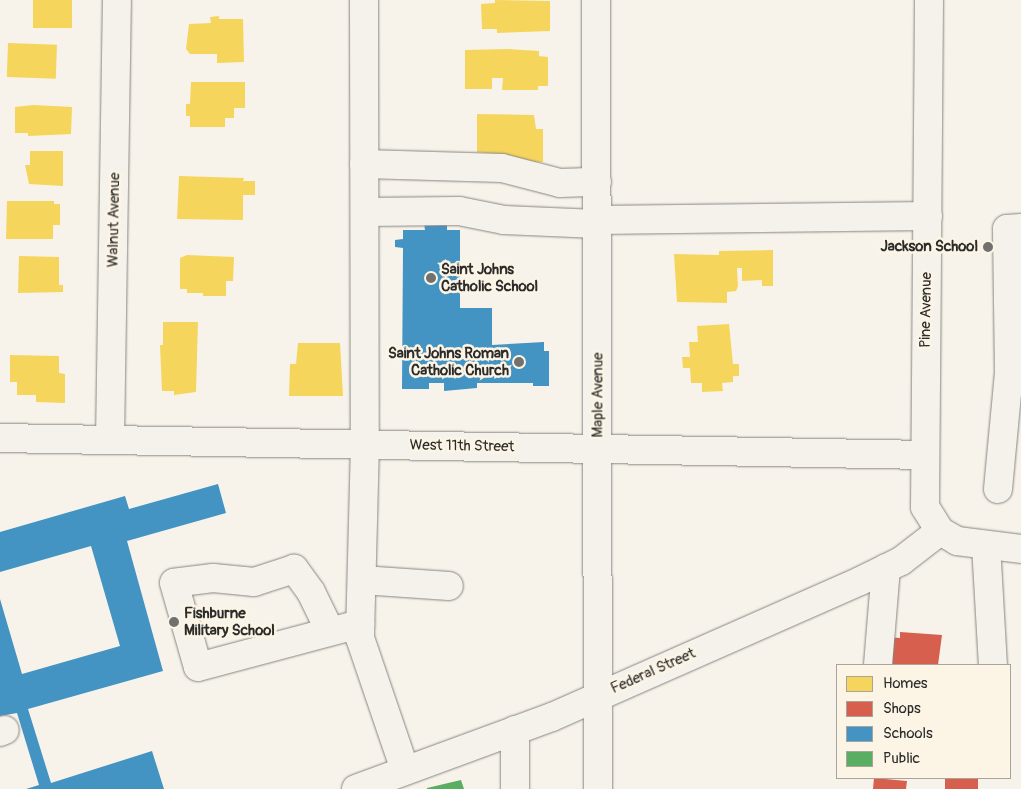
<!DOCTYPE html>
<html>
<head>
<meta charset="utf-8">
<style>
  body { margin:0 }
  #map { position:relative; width:1021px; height:789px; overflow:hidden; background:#f7f3ea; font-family:Pangolin,sans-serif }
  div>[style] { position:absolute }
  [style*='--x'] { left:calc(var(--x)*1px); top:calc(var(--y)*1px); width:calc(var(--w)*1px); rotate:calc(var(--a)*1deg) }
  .homes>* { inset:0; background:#f6d55c; transform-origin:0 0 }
  .shops>* { inset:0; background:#d6604d; transform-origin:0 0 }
  .schools>* { inset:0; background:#4393c3 }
  .public>* { inset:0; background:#5aae61 }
  .roads { filter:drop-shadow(0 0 1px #878581) drop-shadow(0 0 1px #878581) }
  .minor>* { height:28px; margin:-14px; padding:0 14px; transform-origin:14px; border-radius:14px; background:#f5f2ec }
  .dots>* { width:14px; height:14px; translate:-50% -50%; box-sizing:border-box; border:2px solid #fcf5e5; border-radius:50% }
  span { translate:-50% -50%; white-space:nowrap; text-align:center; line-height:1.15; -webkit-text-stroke:5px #fcf5e5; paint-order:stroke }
  .street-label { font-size:15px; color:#2b2b2b }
  .poi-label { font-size:15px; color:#2b2b2b; font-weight:700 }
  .right { translate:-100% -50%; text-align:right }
  .left { translate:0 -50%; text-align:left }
  .legend { position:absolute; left:836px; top:664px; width:175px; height:115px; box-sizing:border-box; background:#fcf5e5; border:1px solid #a8a49b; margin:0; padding:6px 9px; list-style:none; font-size:15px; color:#2b2b2b }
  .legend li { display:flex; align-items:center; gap:10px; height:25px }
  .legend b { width:25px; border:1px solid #a8a49b }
</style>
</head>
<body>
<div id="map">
  <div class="homes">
    <div style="left:33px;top:0;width:39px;height:28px"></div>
    <div style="clip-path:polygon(495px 0,550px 1px,550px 31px,497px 33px,497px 29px,482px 29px,481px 4px,495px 3px)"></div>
    <div style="clip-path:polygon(219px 16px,219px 19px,243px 19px,244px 62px,217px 63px,217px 54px,190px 54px,186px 49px,189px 24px,211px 23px,210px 17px)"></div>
    <div style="left:8px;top:43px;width:49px;height:34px;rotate:2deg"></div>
    <div style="clip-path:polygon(508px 49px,539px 51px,539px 56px,548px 57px,548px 86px,538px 86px,538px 90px,502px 90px,503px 78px,492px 78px,492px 89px,465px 89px,465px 50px)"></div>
    <div style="clip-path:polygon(191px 82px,245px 82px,245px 108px,234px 108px,234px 118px,225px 118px,225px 127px,190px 127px,190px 116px,186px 116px,186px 104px,190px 104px)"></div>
    <div style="clip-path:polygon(34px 105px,72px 107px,71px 134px,28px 136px,28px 133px,15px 133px,15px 107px)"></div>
    <div style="clip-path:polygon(477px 114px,534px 115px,536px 129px,543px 129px,543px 162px,514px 162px,514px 156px,477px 152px)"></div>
    <div style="clip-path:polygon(30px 151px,63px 151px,63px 186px,29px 184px,25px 165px,30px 165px)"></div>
    <div style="clip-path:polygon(179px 176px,244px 178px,243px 181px,255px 181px,255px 195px,243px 195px,243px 220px,177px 219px)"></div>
    <div style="clip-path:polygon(7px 201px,54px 201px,54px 204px,60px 204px,60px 225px,53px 225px,53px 239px,6px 239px)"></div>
    <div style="clip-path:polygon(773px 250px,773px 286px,762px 286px,762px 280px,742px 281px,742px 268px,737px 268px,738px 286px,736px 291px,727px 292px,727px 303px,677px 302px,674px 254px,719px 255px,719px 251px)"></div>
    <div style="clip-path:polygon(187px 255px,234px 257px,233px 281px,226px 281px,226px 296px,203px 296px,203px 293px,187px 293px,187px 289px,180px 289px,180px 258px)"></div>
    <div style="clip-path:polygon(19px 256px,59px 257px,59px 285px,63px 285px,63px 292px,18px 293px)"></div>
    <div style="clip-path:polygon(163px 322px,198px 322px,196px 392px,174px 395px,174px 391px,162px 391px,160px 345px,163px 345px)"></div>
    <div style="clip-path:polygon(729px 324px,733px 364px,739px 364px,739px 376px,733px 376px,733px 382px,722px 383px,723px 391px,702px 392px,702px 383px,691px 383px,690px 368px,683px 368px,682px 357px,690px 357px,689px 342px,698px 342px,697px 326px)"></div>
    <div style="clip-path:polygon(298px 343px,340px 343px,343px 396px,289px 396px,290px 364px,296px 364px)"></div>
    <div style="clip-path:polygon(10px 355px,59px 356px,59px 373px,65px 374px,65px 403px,36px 402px,36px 395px,17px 395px,17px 382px,10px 382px)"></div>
  </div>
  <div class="shops">
    <div style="clip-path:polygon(900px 632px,942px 635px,938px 665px,884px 665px,887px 637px,900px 638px)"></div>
    <div style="clip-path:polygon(874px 778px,907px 781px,906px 789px,873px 789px)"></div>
    <div style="left:945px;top:778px;width:33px;height:11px"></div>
  </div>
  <div class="schools">
    <div style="clip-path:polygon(424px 223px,447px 223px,447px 230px,460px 230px,460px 308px,492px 308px,492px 345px,544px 342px,544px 351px,549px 351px,549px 386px,533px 386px,533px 383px,477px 383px,477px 388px,444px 391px,444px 383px,429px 383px,429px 389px,402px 389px,403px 248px,395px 247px,395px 240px,403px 239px,403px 230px,425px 230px)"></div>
    <div style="clip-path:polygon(218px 484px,226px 513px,127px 541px,163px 671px,28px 709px,51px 783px,152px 751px,164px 789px,26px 789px,39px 785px,17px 713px,0 716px,0 599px,22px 674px,120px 646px,91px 546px,0 572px,0 532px,125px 496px,129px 509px)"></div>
  </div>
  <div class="public">
    <div style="clip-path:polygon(461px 780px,464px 789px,427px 789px,427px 788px)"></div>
  </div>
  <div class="roads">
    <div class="minor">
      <div style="--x:364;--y:0;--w:444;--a:89.9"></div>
      <div style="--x:365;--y:444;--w:194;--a:91.5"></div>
      <div style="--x:360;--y:638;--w:139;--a:71.2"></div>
      <div style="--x:596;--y:0;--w:789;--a:89.85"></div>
      <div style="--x:929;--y:0;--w:507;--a:90.45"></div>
      <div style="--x:925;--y:507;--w:28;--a:58"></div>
      <div style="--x:940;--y:531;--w:20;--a:30"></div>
      <div style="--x:957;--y:541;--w:64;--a:7.1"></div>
      <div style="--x:364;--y:164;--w:138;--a:1.7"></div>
      <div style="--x:502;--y:168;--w:60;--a:14.5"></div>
      <div style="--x:560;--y:183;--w:37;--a:-2"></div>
      <div style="--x:365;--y:212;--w:94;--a:-0.6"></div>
      <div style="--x:459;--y:211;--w:46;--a:11.3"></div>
      <div style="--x:504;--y:220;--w:93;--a:2.5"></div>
      <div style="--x:597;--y:220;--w:331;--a:-0.7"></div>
      <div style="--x:0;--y:438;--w:925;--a:1.05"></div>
      <div style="--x:110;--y:440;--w:440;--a:-89.1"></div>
      <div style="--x:998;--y:489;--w:117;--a:-84.6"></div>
      <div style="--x:1009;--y:373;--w:144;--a:-90.8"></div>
      <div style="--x:1007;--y:229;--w:14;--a:-4"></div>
      <div style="--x:986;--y:545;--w:120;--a:86.7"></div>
      <div style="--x:362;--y:580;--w:87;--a:3.9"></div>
      <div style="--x:330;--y:631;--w:43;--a:-116"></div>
      <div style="--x:311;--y:592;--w:29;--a:-126"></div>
      <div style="--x:294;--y:569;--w:42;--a:162"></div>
      <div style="--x:254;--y:582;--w:41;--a:-174.4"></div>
      <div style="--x:213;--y:578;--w:39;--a:173"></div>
      <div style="--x:174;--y:583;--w:87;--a:74.1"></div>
      <div style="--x:198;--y:667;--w:168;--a:-14.9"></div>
      <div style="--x:878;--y:665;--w:97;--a:-85.3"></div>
      <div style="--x:0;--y:732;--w:5;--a:-22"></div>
      <div style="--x:356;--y:789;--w:209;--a:-20.2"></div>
      <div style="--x:552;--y:717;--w:337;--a:-23.8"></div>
      <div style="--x:860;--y:581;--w:46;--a:-26"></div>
      <div style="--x:901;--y:561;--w:49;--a:-37.6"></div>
      <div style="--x:515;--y:789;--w:59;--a:-90"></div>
    </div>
  </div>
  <div class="dots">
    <div style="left:988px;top:247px;background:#72716e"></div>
    <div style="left:431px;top:278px;background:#72716e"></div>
    <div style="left:519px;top:362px;background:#72716e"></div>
    <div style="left:174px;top:622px;background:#72716e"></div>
  </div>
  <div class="street-label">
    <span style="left:114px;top:220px;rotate:-89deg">Walnut Avenue</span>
    <span style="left:926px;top:310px;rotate:-89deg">Pine Avenue</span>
    <span style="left:598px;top:395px;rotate:-90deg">Maple Avenue</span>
    <span style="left:462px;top:446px;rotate:1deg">West 11th Street</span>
    <span style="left:653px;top:671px;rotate:-24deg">Federal Street</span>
  </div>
  <div class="poi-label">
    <span class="right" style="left:978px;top:247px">Jackson School</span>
    <span class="left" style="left:441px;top:278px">Saint Johns<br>Catholic School</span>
    <span class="right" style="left:509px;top:362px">Saint Johns Roman<br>Catholic Church</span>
    <span class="left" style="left:184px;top:622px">Fishburne<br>Military School</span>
  </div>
  <ul class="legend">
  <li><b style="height:14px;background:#f6d55c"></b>Homes</li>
  <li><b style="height:14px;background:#d6604d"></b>Shops</li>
  <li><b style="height:14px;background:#4393c3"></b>Schools</li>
  <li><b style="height:14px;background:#5aae61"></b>Public</li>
  </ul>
</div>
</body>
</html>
